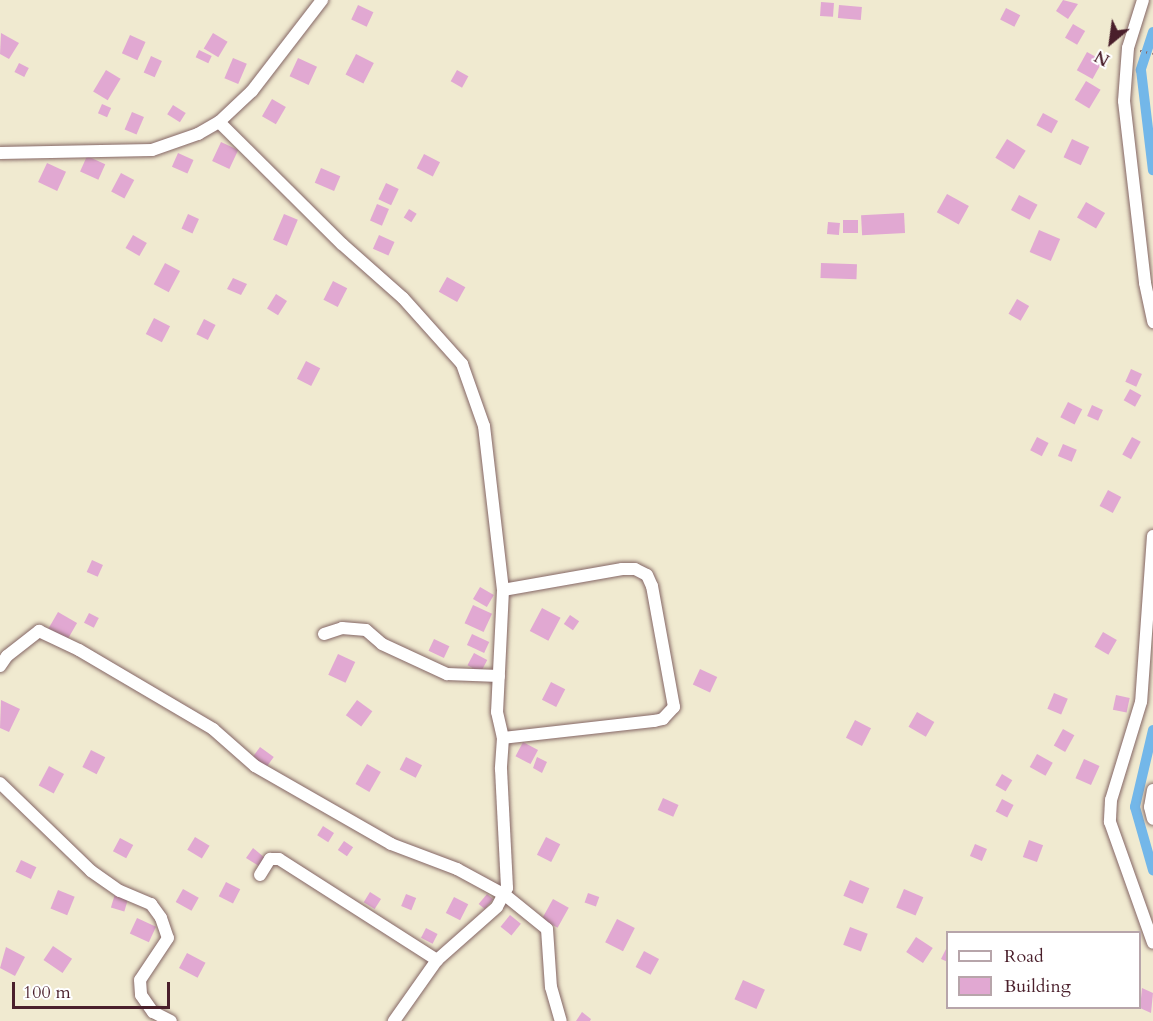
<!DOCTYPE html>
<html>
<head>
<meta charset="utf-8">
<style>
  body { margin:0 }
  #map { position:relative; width:1153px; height:1021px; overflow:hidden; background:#f0ead0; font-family:Cardo,serif }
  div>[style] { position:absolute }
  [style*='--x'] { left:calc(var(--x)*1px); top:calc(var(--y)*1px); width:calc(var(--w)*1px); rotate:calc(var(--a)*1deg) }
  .canal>* { height:10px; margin:-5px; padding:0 5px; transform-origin:5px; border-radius:5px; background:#73b7e9 }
  .building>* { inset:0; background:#e1a8d2; transform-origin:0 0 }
  .path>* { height:2px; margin-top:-1px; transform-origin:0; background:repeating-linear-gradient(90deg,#846665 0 1.5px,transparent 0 6px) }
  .roads { filter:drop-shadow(0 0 2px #846665) drop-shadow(0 0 2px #846665) }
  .street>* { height:12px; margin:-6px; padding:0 6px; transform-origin:6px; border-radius:6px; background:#fff }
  span { translate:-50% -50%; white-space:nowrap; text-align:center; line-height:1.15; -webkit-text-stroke:4.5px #fff; paint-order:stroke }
  .legend { position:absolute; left:946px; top:931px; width:195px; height:78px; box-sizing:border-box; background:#fff; border:2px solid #b7a5aa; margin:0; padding:8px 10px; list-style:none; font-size:18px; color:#4a1f2b }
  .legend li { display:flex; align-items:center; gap:12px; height:30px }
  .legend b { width:30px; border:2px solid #b7a5aa }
  .north { position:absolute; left:1081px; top:12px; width:60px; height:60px; -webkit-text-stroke:4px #fff; paint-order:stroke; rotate:209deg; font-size:16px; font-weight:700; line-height:24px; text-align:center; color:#4a1f2b }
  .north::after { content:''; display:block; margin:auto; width:21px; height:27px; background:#4a1f2b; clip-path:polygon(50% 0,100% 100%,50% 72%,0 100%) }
  .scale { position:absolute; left:12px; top:982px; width:158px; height:27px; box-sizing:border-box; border:3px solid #4a1f2b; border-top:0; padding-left:8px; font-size:18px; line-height:21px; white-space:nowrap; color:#4a1f2b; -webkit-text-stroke:4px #fff; paint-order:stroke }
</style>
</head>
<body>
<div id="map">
  <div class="canal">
    <div style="--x:1153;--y:32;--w:40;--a:108"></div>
    <div style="--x:1141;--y:70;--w:101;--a:83.2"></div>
    <div style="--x:1153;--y:730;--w:79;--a:103.2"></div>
    <div style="--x:1135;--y:807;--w:66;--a:74.1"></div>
  </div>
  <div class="building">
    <div style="clip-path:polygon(1063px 0,1078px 4px,1068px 19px,1056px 11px)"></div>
    <div style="left:821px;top:2px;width:13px;height:14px;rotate:4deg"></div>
    <div style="left:358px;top:5px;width:17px;height:16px;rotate:25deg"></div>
    <div style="left:839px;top:5px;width:23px;height:13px;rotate:5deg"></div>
    <div style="left:1006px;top:8px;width:16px;height:13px;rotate:27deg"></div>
    <div style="left:1073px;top:24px;width:14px;height:16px;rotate:30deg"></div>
    <div style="clip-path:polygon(1px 33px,19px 43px,9px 59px,0 54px)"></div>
    <div style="left:213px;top:33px;width:17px;height:18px;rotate:31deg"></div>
    <div style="left:130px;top:35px;width:17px;height:20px;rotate:24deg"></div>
    <div style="left:199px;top:50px;width:14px;height:8px;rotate:25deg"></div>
    <div style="left:1087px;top:52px;width:18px;height:21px;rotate:29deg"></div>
    <div style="left:356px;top:54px;width:20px;height:23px;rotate:27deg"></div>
    <div style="left:151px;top:56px;width:12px;height:18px;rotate:24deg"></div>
    <div style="left:233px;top:58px;width:15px;height:22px;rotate:23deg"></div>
    <div style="left:298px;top:58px;width:21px;height:20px;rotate:25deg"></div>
    <div style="left:19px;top:63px;width:11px;height:10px;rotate:27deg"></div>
    <div style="left:106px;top:70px;width:17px;height:25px;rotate:31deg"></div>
    <div style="left:457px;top:70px;width:13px;height:13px;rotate:29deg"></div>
    <div style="left:1086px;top:81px;width:17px;height:22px;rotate:31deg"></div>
    <div style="left:272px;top:99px;width:16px;height:20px;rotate:30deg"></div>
    <div style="left:102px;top:104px;width:10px;height:10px;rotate:24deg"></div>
    <div style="left:173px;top:105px;width:15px;height:11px;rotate:32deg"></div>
    <div style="left:132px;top:112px;width:13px;height:19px;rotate:23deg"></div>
    <div style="left:1043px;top:113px;width:17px;height:14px;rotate:28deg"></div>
    <div style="left:1007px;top:139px;width:22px;height:22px;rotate:32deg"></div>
    <div style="left:1072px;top:139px;width:19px;height:20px;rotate:25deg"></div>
    <div style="left:221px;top:142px;width:19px;height:21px;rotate:25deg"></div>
    <div style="left:178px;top:153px;width:17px;height:15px;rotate:24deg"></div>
    <div style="left:424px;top:154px;width:18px;height:16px;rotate:27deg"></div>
    <div style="left:87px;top:156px;width:20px;height:17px;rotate:24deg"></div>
    <div style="left:47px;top:163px;width:21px;height:21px;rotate:25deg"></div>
    <div style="left:321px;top:168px;width:21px;height:16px;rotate:23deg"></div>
    <div style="left:121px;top:173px;width:15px;height:21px;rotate:28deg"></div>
    <div style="left:386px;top:183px;width:14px;height:18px;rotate:25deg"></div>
    <div style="left:947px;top:194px;width:25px;height:21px;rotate:29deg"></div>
    <div style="left:1019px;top:195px;width:21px;height:17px;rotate:28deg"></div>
    <div style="left:1086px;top:202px;width:22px;height:18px;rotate:30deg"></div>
    <div style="left:377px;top:204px;width:13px;height:18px;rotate:23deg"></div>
    <div style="left:409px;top:209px;width:9px;height:10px;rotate:32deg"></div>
    <div style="left:904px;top:213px;width:20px;height:43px;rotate:87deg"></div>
    <div style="left:188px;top:214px;width:12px;height:16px;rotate:24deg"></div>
    <div style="left:284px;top:214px;width:15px;height:28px;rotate:23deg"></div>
    <div style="left:858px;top:220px;width:13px;height:15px;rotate:90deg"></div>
    <div style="left:828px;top:222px;width:12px;height:12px;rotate:5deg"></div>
    <div style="left:1039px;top:230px;width:23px;height:24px;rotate:23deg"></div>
    <div style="left:133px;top:235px;width:16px;height:15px;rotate:30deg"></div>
    <div style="left:379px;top:235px;width:17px;height:15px;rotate:24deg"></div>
    <div style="left:165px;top:263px;width:17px;height:24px;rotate:28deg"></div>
    <div style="left:821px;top:263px;width:36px;height:15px;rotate:2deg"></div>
    <div style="left:447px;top:277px;width:21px;height:17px;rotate:29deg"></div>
    <div style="clip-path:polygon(233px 278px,247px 284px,241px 295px,227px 289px)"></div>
    <div style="left:333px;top:281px;width:16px;height:21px;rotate:27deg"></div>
    <div style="left:276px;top:294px;width:13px;height:17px;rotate:32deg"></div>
    <div style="left:1017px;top:299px;width:14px;height:17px;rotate:30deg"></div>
    <div style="left:154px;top:318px;width:18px;height:18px;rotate:27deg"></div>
    <div style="left:204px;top:319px;width:13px;height:17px;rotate:27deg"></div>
    <div style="left:306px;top:361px;width:16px;height:20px;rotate:27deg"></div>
    <div style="left:1131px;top:369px;width:12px;height:14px;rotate:24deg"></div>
    <div style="left:1130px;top:389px;width:13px;height:13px;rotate:29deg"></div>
    <div style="left:1068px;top:402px;width:16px;height:17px;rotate:27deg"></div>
    <div style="left:1092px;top:405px;width:12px;height:12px;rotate:24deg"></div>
    <div style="left:1037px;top:437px;width:13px;height:15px;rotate:27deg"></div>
    <div style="left:1132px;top:437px;width:10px;height:20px;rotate:29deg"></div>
    <div style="left:1063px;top:444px;width:15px;height:13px;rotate:23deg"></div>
    <div style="left:1108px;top:490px;width:15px;height:18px;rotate:28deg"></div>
    <div style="left:92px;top:560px;width:12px;height:13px;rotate:24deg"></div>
    <div style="left:480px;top:587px;width:16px;height:14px;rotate:30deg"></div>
    <div style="left:473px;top:605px;width:21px;height:20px;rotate:25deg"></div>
    <div style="left:542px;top:608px;width:21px;height:26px;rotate:28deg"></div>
    <div style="left:58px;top:612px;width:22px;height:19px;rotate:30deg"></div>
    <div style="left:89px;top:613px;width:11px;height:11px;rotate:27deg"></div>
    <div style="left:570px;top:615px;width:11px;height:11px;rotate:34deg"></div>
    <div style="left:1103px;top:632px;width:16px;height:17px;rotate:30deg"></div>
    <div style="left:472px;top:634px;width:19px;height:12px;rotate:25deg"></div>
    <div style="left:434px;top:639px;width:17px;height:13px;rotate:25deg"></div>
    <div style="left:474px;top:653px;width:15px;height:14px;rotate:28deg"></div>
    <div style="left:338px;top:654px;width:19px;height:23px;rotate:25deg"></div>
    <div style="left:700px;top:669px;width:19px;height:17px;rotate:25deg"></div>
    <div style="left:551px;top:682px;width:16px;height:20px;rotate:27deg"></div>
    <div style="left:1054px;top:693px;width:15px;height:17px;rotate:23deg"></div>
    <div style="left:1116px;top:695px;width:14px;height:15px;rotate:12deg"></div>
    <div style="clip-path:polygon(1px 700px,20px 709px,9px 732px,0 728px)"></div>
    <div style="left:357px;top:700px;width:19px;height:19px;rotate:36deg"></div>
    <div style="left:917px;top:712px;width:20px;height:17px;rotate:30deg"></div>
    <div style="left:855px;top:720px;width:18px;height:20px;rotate:27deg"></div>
    <div style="left:1063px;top:729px;width:13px;height:19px;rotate:29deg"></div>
    <div style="left:523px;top:742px;width:17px;height:16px;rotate:28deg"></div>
    <div style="left:260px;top:747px;width:17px;height:13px;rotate:36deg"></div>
    <div style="left:91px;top:750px;width:16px;height:19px;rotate:27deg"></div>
    <div style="left:1037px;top:754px;width:18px;height:15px;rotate:29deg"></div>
    <div style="left:406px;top:757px;width:18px;height:14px;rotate:27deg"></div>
    <div style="clip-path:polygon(537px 757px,547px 762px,542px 773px,533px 768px)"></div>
    <div style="left:1084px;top:759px;width:17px;height:21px;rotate:24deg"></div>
    <div style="left:367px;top:764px;width:16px;height:23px;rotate:30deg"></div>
    <div style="left:49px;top:766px;width:17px;height:22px;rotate:28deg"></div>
    <div style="left:1002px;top:774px;width:12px;height:13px;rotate:31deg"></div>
    <div style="left:663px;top:798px;width:17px;height:13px;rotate:24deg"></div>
    <div style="left:1002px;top:799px;width:13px;height:14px;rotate:27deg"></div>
    <div style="left:323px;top:826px;width:13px;height:11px;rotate:32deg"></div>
    <div style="left:195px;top:837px;width:17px;height:15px;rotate:31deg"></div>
    <div style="left:546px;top:837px;width:16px;height:20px;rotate:27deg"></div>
    <div style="left:120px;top:838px;width:15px;height:15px;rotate:28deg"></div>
    <div style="left:1029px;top:840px;width:15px;height:18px;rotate:20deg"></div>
    <div style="left:344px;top:841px;width:11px;height:11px;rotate:34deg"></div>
    <div style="left:975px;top:844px;width:13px;height:13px;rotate:23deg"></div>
    <div style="clip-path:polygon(253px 848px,265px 858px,259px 866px,246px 858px)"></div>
    <div style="left:21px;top:860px;width:17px;height:13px;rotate:25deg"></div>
    <div style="left:850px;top:880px;width:21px;height:17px;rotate:23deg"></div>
    <div style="left:226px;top:882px;width:16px;height:16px;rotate:27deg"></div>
    <div style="left:183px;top:889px;width:18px;height:15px;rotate:29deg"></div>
    <div style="left:904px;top:889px;width:21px;height:20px;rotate:23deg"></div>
    <div style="left:58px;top:890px;width:18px;height:20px;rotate:22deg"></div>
    <div style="left:370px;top:892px;width:13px;height:12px;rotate:32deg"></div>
    <div style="left:588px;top:893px;width:12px;height:10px;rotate:20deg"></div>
    <div style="left:115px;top:894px;width:14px;height:14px;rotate:17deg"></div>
    <div style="left:406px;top:894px;width:11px;height:13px;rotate:22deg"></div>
    <div style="left:487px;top:894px;width:8px;height:13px;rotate:40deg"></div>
    <div style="left:454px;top:897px;width:16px;height:18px;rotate:27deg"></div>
    <div style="left:553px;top:899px;width:18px;height:23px;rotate:29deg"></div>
    <div style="left:510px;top:915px;width:14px;height:15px;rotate:39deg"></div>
    <div style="left:137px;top:918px;width:21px;height:17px;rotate:25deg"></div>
    <div style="left:617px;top:919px;width:20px;height:26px;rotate:27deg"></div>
    <div style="left:850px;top:927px;width:19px;height:19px;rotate:21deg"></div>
    <div style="left:426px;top:928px;width:13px;height:11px;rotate:27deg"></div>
    <div style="left:916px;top:937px;width:20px;height:18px;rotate:33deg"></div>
    <div style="clip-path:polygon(948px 945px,948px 962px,941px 959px)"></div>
    <div style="left:53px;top:946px;width:23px;height:17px;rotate:34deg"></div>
    <div style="clip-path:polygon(6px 947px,25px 957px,15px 976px,0 968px)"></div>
    <div style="left:644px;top:951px;width:17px;height:18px;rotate:28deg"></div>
    <div style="left:187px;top:953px;width:21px;height:17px;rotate:28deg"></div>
    <div style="left:743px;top:980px;width:24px;height:21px;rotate:24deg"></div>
    <div style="clip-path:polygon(1142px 988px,1153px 993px,1151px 1013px,1140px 1008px)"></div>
    <div style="clip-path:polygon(582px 1012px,591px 1019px,590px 1021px,576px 1021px)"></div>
  </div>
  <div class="path">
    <div style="--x:1140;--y:51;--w:13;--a:13"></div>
  </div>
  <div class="roads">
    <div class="street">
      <div style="--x:1143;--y:0;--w:50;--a:107.4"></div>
      <div style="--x:1128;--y:48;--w:53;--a:94.3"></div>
      <div style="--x:1124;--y:101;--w:183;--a:83.4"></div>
      <div style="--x:1145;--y:283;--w:40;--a:78"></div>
      <div style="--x:219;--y:122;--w:173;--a:44.8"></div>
      <div style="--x:342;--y:244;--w:81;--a:41.5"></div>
      <div style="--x:403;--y:298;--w:89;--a:48.2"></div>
      <div style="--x:462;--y:364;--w:66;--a:70.5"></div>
      <div style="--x:484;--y:426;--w:165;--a:83.4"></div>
      <div style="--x:503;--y:590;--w:122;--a:92.8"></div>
      <div style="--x:497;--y:712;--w:27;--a:77"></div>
      <div style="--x:503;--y:738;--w:31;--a:94"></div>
      <div style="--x:501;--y:769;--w:119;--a:87.1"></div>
      <div style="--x:507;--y:888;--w:21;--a:118"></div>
      <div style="--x:497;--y:907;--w:80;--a:138.5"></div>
      <div style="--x:437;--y:960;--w:75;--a:125.2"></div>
      <div style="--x:0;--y:153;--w:152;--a:-1.1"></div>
      <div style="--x:152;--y:150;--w:49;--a:-19.2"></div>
      <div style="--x:198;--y:134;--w:24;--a:-30"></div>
      <div style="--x:219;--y:122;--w:45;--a:-43.2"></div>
      <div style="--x:252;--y:91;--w:115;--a:-52.4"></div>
      <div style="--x:1153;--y:536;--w:166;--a:94.1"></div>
      <div style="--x:1141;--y:702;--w:102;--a:107"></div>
      <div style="--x:1111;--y:800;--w:22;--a:93"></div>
      <div style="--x:1110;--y:822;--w:128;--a:70.4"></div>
      <div style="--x:503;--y:590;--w:121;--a:-10"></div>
      <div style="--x:622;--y:569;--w:13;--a:0"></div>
      <div style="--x:635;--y:569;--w:13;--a:27"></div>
      <div style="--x:647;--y:575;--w:12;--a:66"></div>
      <div style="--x:652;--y:586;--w:123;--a:79.7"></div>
      <div style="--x:674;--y:707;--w:16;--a:133"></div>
      <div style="--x:663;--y:719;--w:9;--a:167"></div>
      <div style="--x:654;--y:721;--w:152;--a:173.6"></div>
      <div style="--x:324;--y:634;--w:19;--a:-18"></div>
      <div style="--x:342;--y:628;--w:24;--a:5"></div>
      <div style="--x:366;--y:630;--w:21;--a:41"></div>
      <div style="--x:382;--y:644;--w:72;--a:24.8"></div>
      <div style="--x:447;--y:674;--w:52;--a:2.2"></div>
      <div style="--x:0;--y:666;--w:12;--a:-55"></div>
      <div style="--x:7;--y:656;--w:41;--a:-38"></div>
      <div style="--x:39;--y:631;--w:44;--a:25.4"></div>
      <div style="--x:79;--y:650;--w:156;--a:30.5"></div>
      <div style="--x:213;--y:729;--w:56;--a:41.4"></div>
      <div style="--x:255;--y:766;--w:157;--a:29.8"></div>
      <div style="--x:391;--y:844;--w:71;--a:20.7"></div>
      <div style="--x:457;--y:869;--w:55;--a:28.4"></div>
      <div style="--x:505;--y:895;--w:54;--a:39"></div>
      <div style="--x:547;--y:929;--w:58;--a:86.1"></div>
      <div style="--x:551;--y:987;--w:35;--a:74"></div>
      <div style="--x:0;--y:783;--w:127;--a:44"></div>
      <div style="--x:91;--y:871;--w:35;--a:35"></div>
      <div style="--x:120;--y:891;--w:34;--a:23"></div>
      <div style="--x:151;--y:904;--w:17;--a:54"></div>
      <div style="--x:161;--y:918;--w:21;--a:71"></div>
      <div style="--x:168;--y:938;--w:50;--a:123.7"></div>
      <div style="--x:140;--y:980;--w:15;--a:86"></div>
      <div style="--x:141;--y:995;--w:21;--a:55"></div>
      <div style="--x:153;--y:1012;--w:20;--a:27"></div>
      <div style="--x:1153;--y:790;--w:17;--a:100"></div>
      <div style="--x:1150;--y:807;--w:12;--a:76"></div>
      <div style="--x:260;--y:875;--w:19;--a:-58"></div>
      <div style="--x:270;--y:859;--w:9;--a:0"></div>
      <div style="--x:279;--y:859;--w:188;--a:32.6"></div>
    </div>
  </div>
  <ul class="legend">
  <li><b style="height:8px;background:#fff"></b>Road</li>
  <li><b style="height:16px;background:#e1a8d2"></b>Building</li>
  </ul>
  <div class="north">N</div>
  <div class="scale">100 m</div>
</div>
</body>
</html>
